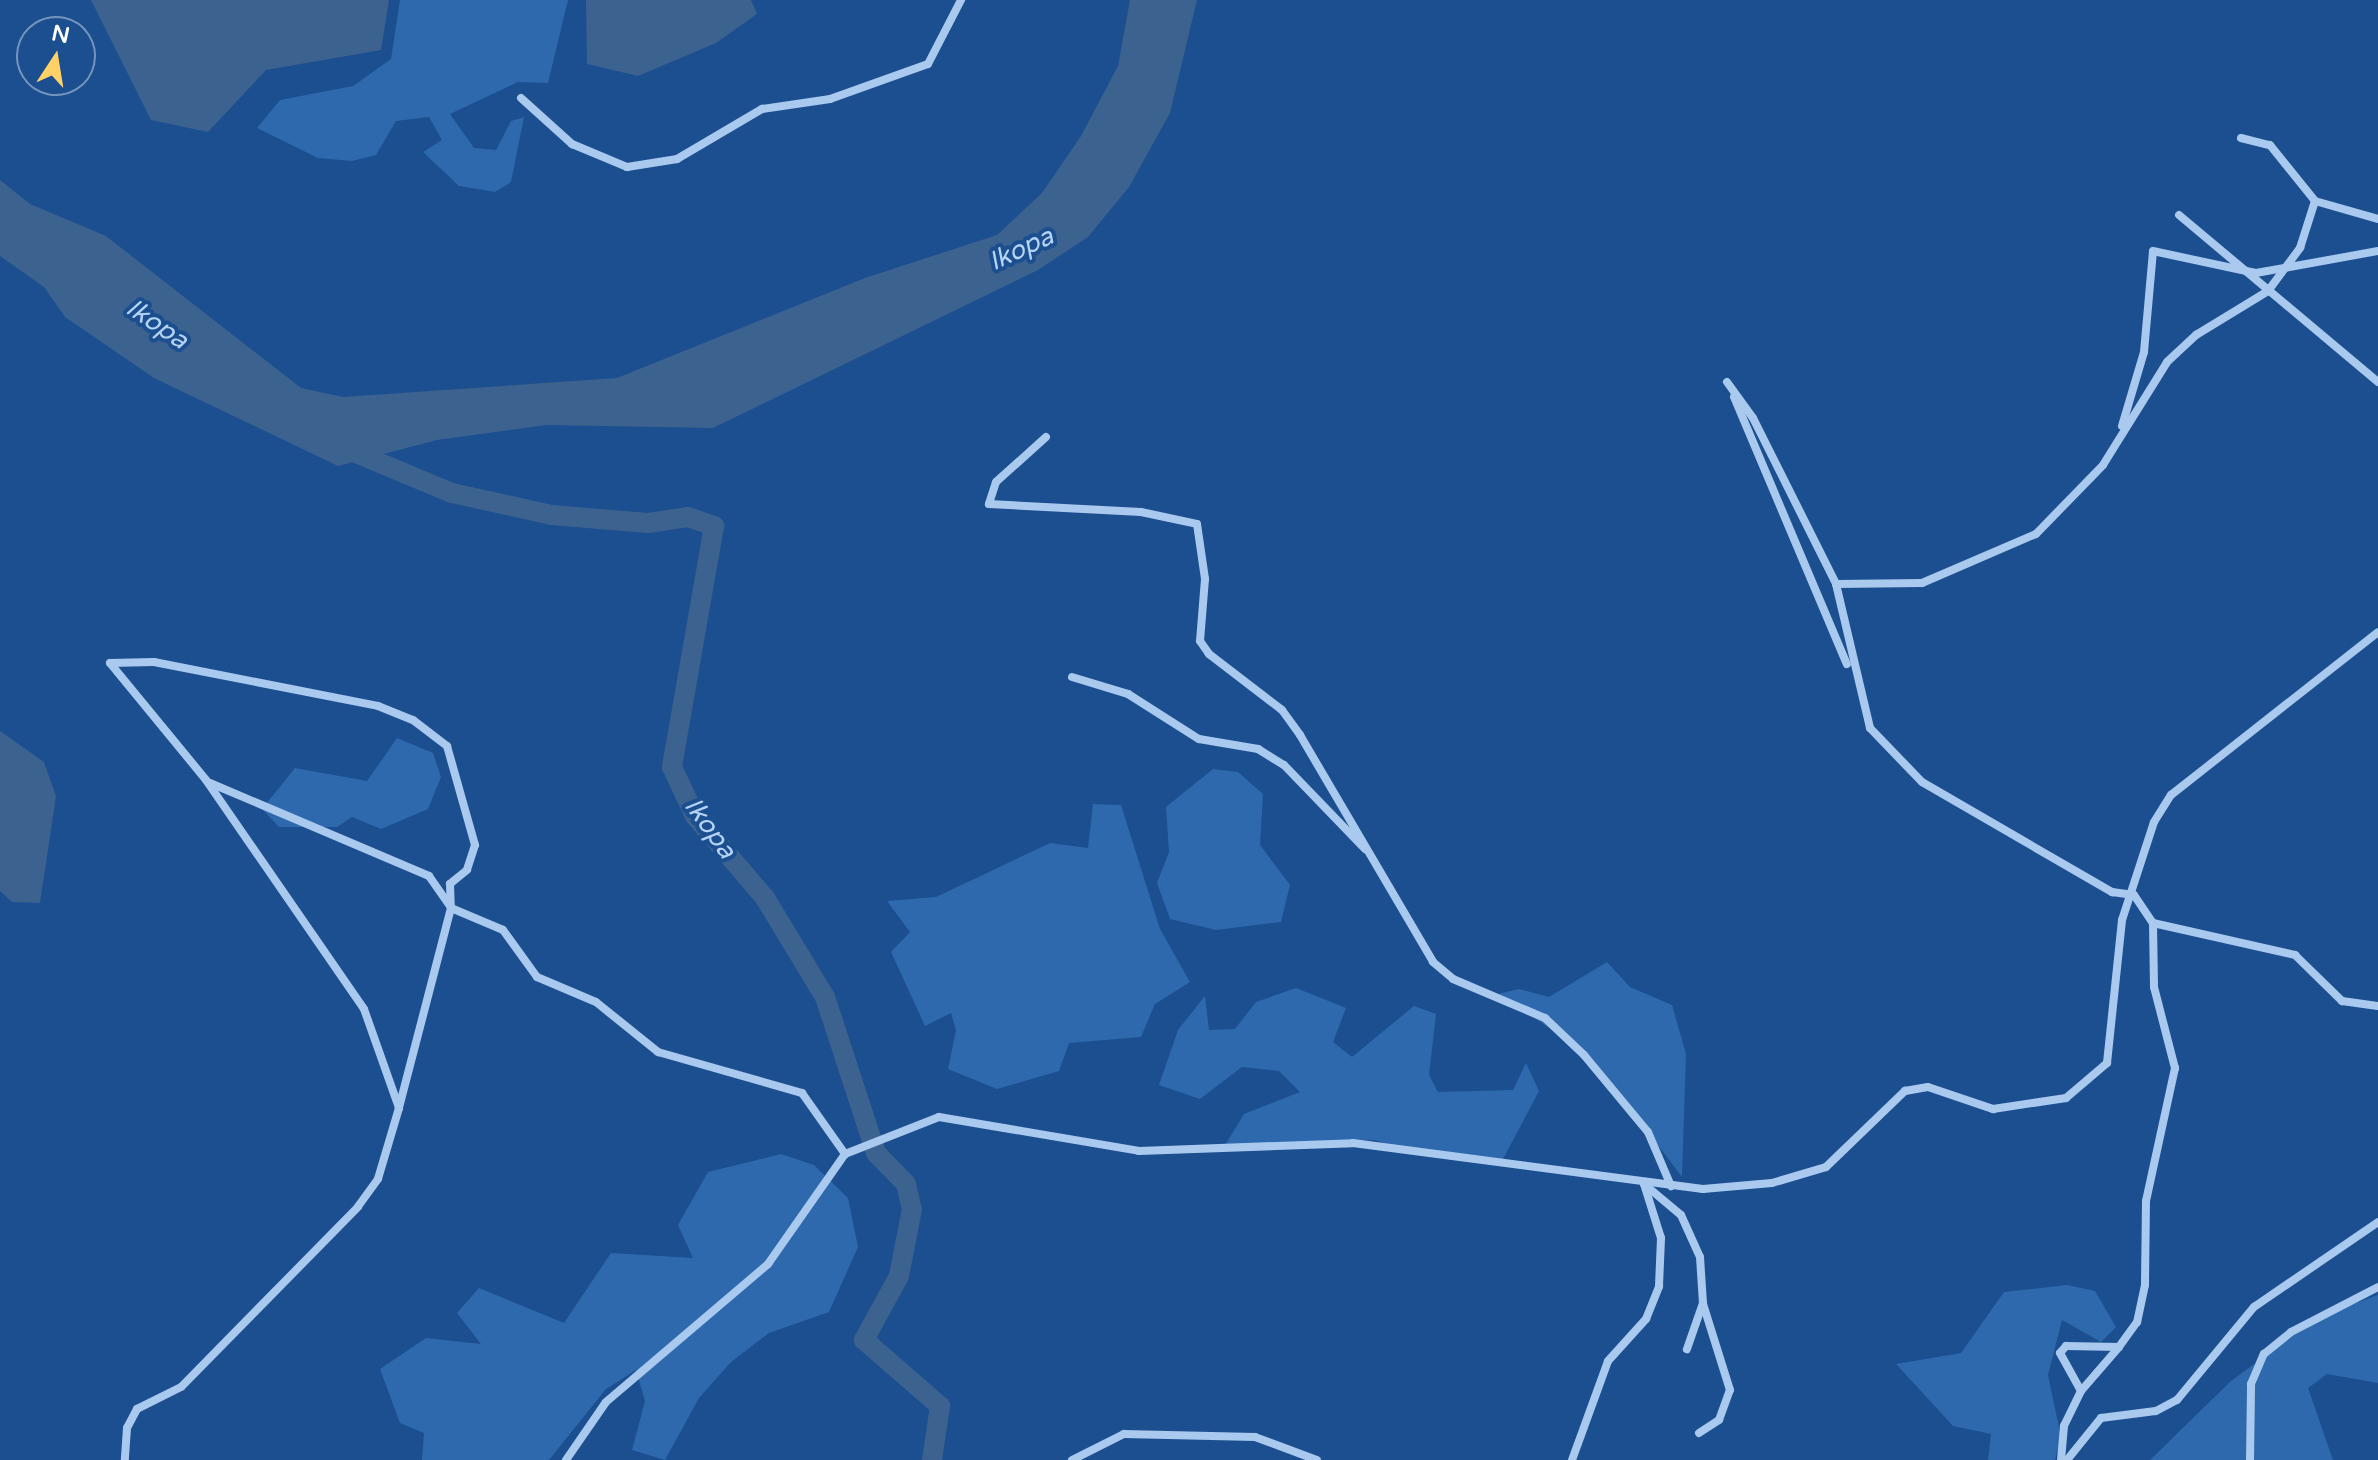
<!DOCTYPE html>
<html>
<head>
<meta charset="utf-8">
<style>
  body { margin:0 }
  #map { position:relative; width:2378px; height:1460px; overflow:hidden; background:#1b4f8f; font-family:"Varela Round",sans-serif }
  div>[style] { position:absolute }
  [style*='--x'] { left:calc(var(--x)*1px); top:calc(var(--y)*1px); width:calc(var(--w)*1px); rotate:calc(var(--a)*1deg) }
  .green>* { inset:0; background:#2e69ad }
  .water>* { inset:0; background:#3c6290 }
  .river>* { height:20px; margin:-10px; padding:0 10px; transform-origin:10px; border-radius:10px; background:#3c6290 }
  .street>* { height:8px; margin:-4px; padding:0 4px; transform-origin:4px; border-radius:4px; background:#a9c9ee }
  span { translate:-50% -50%; white-space:nowrap; text-align:center; line-height:1.15; -webkit-text-stroke:8px #1b4f8f; paint-order:stroke }
  .water-label { font-size:26px; color:#b5d3f5; font-style:italic }
  .north { position:absolute; left:16px; top:16px; width:80px; height:80px; box-sizing:border-box; background:#1b4f8f; border:2px solid #7695bc; border-radius:50%; rotate:12deg; font-size:22px; font-weight:700; line-height:32px; text-align:center; color:#fff }
  .north::after { content:''; display:block; margin:auto; width:28px; height:36px; background:#ffd166; clip-path:polygon(50% 0,100% 100%,50% 72%,0 100%) }
</style>
</head>
<body>
<div id="map">
  <div class="green">
    <div style="clip-path:polygon(400px 0,568px 0,548px 83px,518px 82px,450px 114px,474px 148px,496px 150px,511px 121px,524px 117px,511px 182px,495px 192px,459px 186px,423px 152px,442px 140px,429px 117px,396px 121px,376px 155px,352px 161px,318px 158px,257px 128px,280px 100px,353px 86px,391px 59px)"></div>
    <div style="clip-path:polygon(397px 738px,433px 753px,441px 777px,428px 809px,381px 829px,352px 817px,337px 827px,279px 827px,262px 809px,295px 768px,367px 781px)"></div>
    <div style="clip-path:polygon(1213px 769px,1238px 772px,1263px 794px,1260px 845px,1290px 885px,1281px 922px,1216px 930px,1170px 919px,1157px 883px,1169px 852px,1166px 807px)"></div>
    <div style="clip-path:polygon(1093px 804px,1121px 805px,1160px 929px,1190px 982px,1155px 1004px,1141px 1037px,1069px 1043px,1059px 1071px,997px 1089px,948px 1069px,956px 1030px,951px 1013px,925px 1026px,891px 952px,910px 932px,887px 901px,936px 897px,1050px 843px,1088px 848px)"></div>
    <div style="clip-path:polygon(1607px 962px,1630px 987px,1672px 1005px,1686px 1054px,1682px 1177px,1611px 1083px,1563px 1037px,1498px 994px,1519px 989px,1549px 997px)"></div>
    <div style="clip-path:polygon(1296px 988px,1346px 1008px,1333px 1042px,1352px 1057px,1414px 1006px,1436px 1014px,1429px 1075px,1438px 1092px,1513px 1090px,1526px 1063px,1539px 1091px,1502px 1161px,1423px 1154px,1374px 1140px,1224px 1147px,1244px 1114px,1300px 1092px,1279px 1071px,1242px 1067px,1200px 1099px,1159px 1085px,1178px 1030px,1205px 996px,1209px 1030px,1235px 1029px,1256px 1002px)"></div>
    <div style="clip-path:polygon(781px 1154px,814px 1165px,848px 1198px,858px 1247px,829px 1312px,769px 1333px,731px 1362px,699px 1398px,665px 1460px,632px 1450px,645px 1401px,636px 1370px,606px 1389px,549px 1460px,422px 1460px,424px 1433px,400px 1423px,380px 1369px,426px 1338px,481px 1344px,457px 1313px,479px 1288px,564px 1323px,611px 1253px,693px 1258px,678px 1225px,708px 1172px)"></div>
    <div style="clip-path:polygon(2067px 1285px,2095px 1291px,2116px 1327px,2101px 1342px,2062px 1320px,2048px 1375px,2061px 1437px,2055px 1460px,1988px 1460px,1991px 1434px,1953px 1426px,1896px 1364px,1961px 1353px,2004px 1292px)"></div>
    <div style="clip-path:polygon(2378px 1295px,2378px 1383px,2327px 1374px,2308px 1388px,2333px 1460px,2150px 1460px,2231px 1381px,2320px 1316px)"></div>
  </div>
  <div class="water">
    <div style="clip-path:polygon(91px 0,389px 0,381px 50px,266px 70px,208px 132px,151px 120px)"></div>
    <div style="clip-path:polygon(586px 0,751px 0,757px 14px,716px 43px,638px 76px,587px 64px)"></div>
    <div style="clip-path:polygon(1130px 0,1197px 0,1170px 113px,1129px 187px,1088px 237px,1038px 270px,713px 428px,547px 425px,437px 440px,338px 466px,154px 378px,65px 317px,44px 287px,0 256px,0 180px,30px 204px,106px 236px,301px 388px,343px 397px,617px 378px,865px 278px,997px 235px,1042px 193px,1081px 136px,1118px 66px)"></div>
    <div style="clip-path:polygon(0 731px,44px 762px,56px 796px,40px 903px,12px 902px,0 891px)"></div>
  </div>
  <div class="river">
    <div style="--x:337;--y:445;--w:125;--a:22.7"></div>
    <div style="--x:452;--y:493;--w:102;--a:12.4"></div>
    <div style="--x:552;--y:515;--w:96;--a:4.8"></div>
    <div style="--x:648;--y:523;--w:40;--a:-8.5"></div>
    <div style="--x:688;--y:517;--w:28;--a:19"></div>
    <div style="--x:714;--y:526;--w:245;--a:99.9"></div>
    <div style="--x:672;--y:767;--w:54;--a:64.9"></div>
    <div style="--x:695;--y:816;--w:108;--a:49.5"></div>
    <div style="--x:765;--y:898;--w:116;--a:58.8"></div>
    <div style="--x:825;--y:997;--w:164;--a:71.9"></div>
    <div style="--x:876;--y:1153;--w:43;--a:45.9"></div>
    <div style="--x:906;--y:1184;--w:26;--a:77"></div>
    <div style="--x:912;--y:1209;--w:68;--a:101"></div>
    <div style="--x:899;--y:1276;--w:73;--a:118.7"></div>
    <div style="--x:864;--y:1340;--w:101;--a:41"></div>
    <div style="--x:940;--y:1406;--w:55;--a:98.4"></div>
  </div>
  <div class="street">
    <div style="--x:521;--y:98;--w:69;--a:42"></div>
    <div style="--x:572;--y:144;--w:60;--a:22.7"></div>
    <div style="--x:627;--y:167;--w:51;--a:-9.1"></div>
    <div style="--x:677;--y:159;--w:99;--a:-30.5"></div>
    <div style="--x:762;--y:109;--w:69;--a:-8.4"></div>
    <div style="--x:830;--y:99;--w:104;--a:-19.7"></div>
    <div style="--x:928;--y:64;--w:72;--a:-62.7"></div>
    <div style="--x:2241;--y:138;--w:30;--a:14"></div>
    <div style="--x:2270;--y:145;--w:72;--a:51.2"></div>
    <div style="--x:2315;--y:201;--w:66;--a:15.9"></div>
    <div style="--x:2179;--y:215;--w:260;--a:40"></div>
    <div style="--x:1727;--y:382;--w:44;--a:54.2"></div>
    <div style="--x:1753;--y:418;--w:186;--a:63.4"></div>
    <div style="--x:1836;--y:584;--w:148;--a:76.7"></div>
    <div style="--x:1870;--y:728;--w:75;--a:46.1"></div>
    <div style="--x:1922;--y:782;--w:220;--a:30.1"></div>
    <div style="--x:2112;--y:892;--w:22;--a:8"></div>
    <div style="--x:2134;--y:895;--w:34;--a:56"></div>
    <div style="--x:2153;--y:923;--w:64;--a:89.1"></div>
    <div style="--x:2154;--y:987;--w:84;--a:75.5"></div>
    <div style="--x:2175;--y:1068;--w:136;--a:102.3"></div>
    <div style="--x:2146;--y:1201;--w:84;--a:90.7"></div>
    <div style="--x:2145;--y:1285;--w:38;--a:102"></div>
    <div style="--x:2137;--y:1322;--w:31;--a:126"></div>
    <div style="--x:2119;--y:1347;--w:53;--a:-178.9"></div>
    <div style="--x:2066;--y:1346;--w:9;--a:131"></div>
    <div style="--x:2060;--y:1353;--w:43;--a:61.1"></div>
    <div style="--x:2081;--y:1391;--w:39;--a:116"></div>
    <div style="--x:2064;--y:1426;--w:34;--a:95"></div>
    <div style="--x:1734;--y:397;--w:290;--a:67.1"></div>
    <div style="--x:2122;--y:426;--w:77;--a:-73.4"></div>
    <div style="--x:2144;--y:352;--w:101;--a:-84.9"></div>
    <div style="--x:2153;--y:251;--w:105;--a:12.1"></div>
    <div style="--x:2256;--y:273;--w:124;--a:-10.2"></div>
    <div style="--x:1046;--y:437;--w:67;--a:138"></div>
    <div style="--x:996;--y:482;--w:23;--a:108"></div>
    <div style="--x:989;--y:504;--w:152;--a:3"></div>
    <div style="--x:1141;--y:512;--w:57;--a:12.1"></div>
    <div style="--x:1197;--y:524;--w:56;--a:81.7"></div>
    <div style="--x:1205;--y:579;--w:62;--a:94.6"></div>
    <div style="--x:1200;--y:641;--w:16;--a:55"></div>
    <div style="--x:1209;--y:654;--w:92;--a:37.5"></div>
    <div style="--x:1282;--y:710;--w:31;--a:54"></div>
    <div style="--x:1300;--y:735;--w:263;--a:59.6"></div>
    <div style="--x:1433;--y:962;--w:26;--a:40"></div>
    <div style="--x:1453;--y:979;--w:100;--a:23"></div>
    <div style="--x:1545;--y:1018;--w:54;--a:43.5"></div>
    <div style="--x:1584;--y:1055;--w:100;--a:50.3"></div>
    <div style="--x:1648;--y:1132;--w:59;--a:66.9"></div>
    <div style="--x:1836;--y:584;--w:86;--a:-0.7"></div>
    <div style="--x:1922;--y:583;--w:124;--a:-23.3"></div>
    <div style="--x:2036;--y:534;--w:96;--a:-45.8"></div>
    <div style="--x:2103;--y:465;--w:121;--a:-58.1"></div>
    <div style="--x:2167;--y:362;--w:40;--a:-43"></div>
    <div style="--x:2196;--y:335;--w:84;--a:-31.4"></div>
    <div style="--x:2268;--y:291;--w:54;--a:-53.3"></div>
    <div style="--x:2300;--y:248;--w:49;--a:-72.3"></div>
    <div style="--x:110;--y:663;--w:151;--a:50.6"></div>
    <div style="--x:206;--y:780;--w:278;--a:55.4"></div>
    <div style="--x:364;--y:1009;--w:105;--a:70.5"></div>
    <div style="--x:399;--y:1108;--w:74;--a:106.5"></div>
    <div style="--x:378;--y:1179;--w:34;--a:126"></div>
    <div style="--x:358;--y:1207;--w:252;--a:134.5"></div>
    <div style="--x:181;--y:1387;--w:49;--a:153.4"></div>
    <div style="--x:137;--y:1409;--w:21;--a:118"></div>
    <div style="--x:127;--y:1428;--w:32;--a:94"></div>
    <div style="--x:110;--y:663;--w:44;--a:-1.3"></div>
    <div style="--x:154;--y:662;--w:228;--a:11.1"></div>
    <div style="--x:378;--y:706;--w:38;--a:22"></div>
    <div style="--x:413;--y:720;--w:43;--a:37.4"></div>
    <div style="--x:447;--y:746;--w:103;--a:74.2"></div>
    <div style="--x:475;--y:845;--w:26;--a:108"></div>
    <div style="--x:467;--y:870;--w:22;--a:141"></div>
    <div style="--x:450;--y:884;--w:24;--a:88"></div>
    <div style="--x:451;--y:908;--w:207;--a:104.6"></div>
    <div style="--x:1072;--y:677;--w:59;--a:16.9"></div>
    <div style="--x:1128;--y:694;--w:84;--a:32.4"></div>
    <div style="--x:1199;--y:739;--w:60;--a:9.6"></div>
    <div style="--x:1258;--y:749;--w:31;--a:32"></div>
    <div style="--x:1284;--y:765;--w:117;--a:46"></div>
    <div style="--x:210;--y:783;--w:238;--a:23"></div>
    <div style="--x:429;--y:876;--w:39;--a:55"></div>
    <div style="--x:451;--y:908;--w:56;--a:22.9"></div>
    <div style="--x:503;--y:930;--w:58;--a:54.1"></div>
    <div style="--x:537;--y:977;--w:64;--a:23"></div>
    <div style="--x:596;--y:1002;--w:80;--a:38.9"></div>
    <div style="--x:658;--y:1052;--w:150;--a:15.9"></div>
    <div style="--x:802;--y:1093;--w:75;--a:54.8"></div>
    <div style="--x:2153;--y:923;--w:146;--a:12.7"></div>
    <div style="--x:2295;--y:955;--w:66;--a:44.4"></div>
    <div style="--x:2342;--y:1001;--w:36;--a:8"></div>
    <div style="--x:1644;--y:1184;--w:48;--a:40"></div>
    <div style="--x:1681;--y:1215;--w:46;--a:65.7"></div>
    <div style="--x:1700;--y:1257;--w:46;--a:86.3"></div>
    <div style="--x:1703;--y:1303;--w:49;--a:109.2"></div>
    <div style="--x:2081;--y:1391;--w:58;--a:-49.2"></div>
    <div style="--x:1699;--y:1433;--w:24;--a:-33"></div>
    <div style="--x:1719;--y:1420;--w:32;--a:-70"></div>
    <div style="--x:1730;--y:1390;--w:90;--a:-107.4"></div>
    <div style="--x:566;--y:1460;--w:70;--a:-55.4"></div>
    <div style="--x:606;--y:1402;--w:213;--a:-40.4"></div>
    <div style="--x:768;--y:1264;--w:134;--a:-55"></div>
    <div style="--x:845;--y:1154;--w:101;--a:-21.5"></div>
    <div style="--x:939;--y:1117;--w:203;--a:9.6"></div>
    <div style="--x:1139;--y:1151;--w:214;--a:-2.1"></div>
    <div style="--x:1353;--y:1143;--w:353;--a:7.5"></div>
    <div style="--x:1703;--y:1189;--w:69;--a:-5"></div>
    <div style="--x:1772;--y:1183;--w:56;--a:-16.5"></div>
    <div style="--x:1826;--y:1167;--w:110;--a:-43.9"></div>
    <div style="--x:1905;--y:1091;--w:23;--a:-10"></div>
    <div style="--x:1928;--y:1087;--w:69;--a:18.7"></div>
    <div style="--x:1993;--y:1109;--w:74;--a:-8.6"></div>
    <div style="--x:2066;--y:1098;--w:54;--a:-40.5"></div>
    <div style="--x:2107;--y:1063;--w:144;--a:-84"></div>
    <div style="--x:2122;--y:920;--w:103;--a:-71.9"></div>
    <div style="--x:2154;--y:822;--w:32;--a:-58"></div>
    <div style="--x:2171;--y:795;--w:263;--a:-38.2"></div>
    <div style="--x:1072;--y:1460;--w:58;--a:-26.6"></div>
    <div style="--x:1124;--y:1434;--w:131;--a:1.3"></div>
    <div style="--x:1255;--y:1437;--w:66;--a:20.4"></div>
    <div style="--x:1572;--y:1460;--w:105;--a:-70"></div>
    <div style="--x:1608;--y:1361;--w:57;--a:-47.9"></div>
    <div style="--x:1646;--y:1319;--w:35;--a:-68"></div>
    <div style="--x:1659;--y:1286;--w:48;--a:-87.6"></div>
    <div style="--x:1661;--y:1238;--w:57;--a:-107.5"></div>
    <div style="--x:2067;--y:1460;--w:54;--a:-51"></div>
    <div style="--x:2101;--y:1418;--w:55;--a:-7.3"></div>
    <div style="--x:2156;--y:1411;--w:24;--a:-28"></div>
    <div style="--x:2177;--y:1400;--w:121;--a:-50.4"></div>
    <div style="--x:2254;--y:1307;--w:150;--a:-34.4"></div>
    <div style="--x:2250;--y:1460;--w:76;--a:-89.2"></div>
    <div style="--x:2251;--y:1384;--w:33;--a:-67"></div>
    <div style="--x:2264;--y:1354;--w:35;--a:-39"></div>
    <div style="--x:2291;--y:1332;--w:98;--a:-27.3"></div>
  </div>
  <div class="water-label">
    <span style="left:1021px;top:249px;rotate:-25deg">Ikopa</span>
    <span style="left:157px;top:324px;rotate:34deg">Ikopa</span>
    <span style="left:710px;top:828px;rotate:54deg">Ikopa</span>
  </div>
  <div class="north">N</div>
</div>
</body>
</html>
